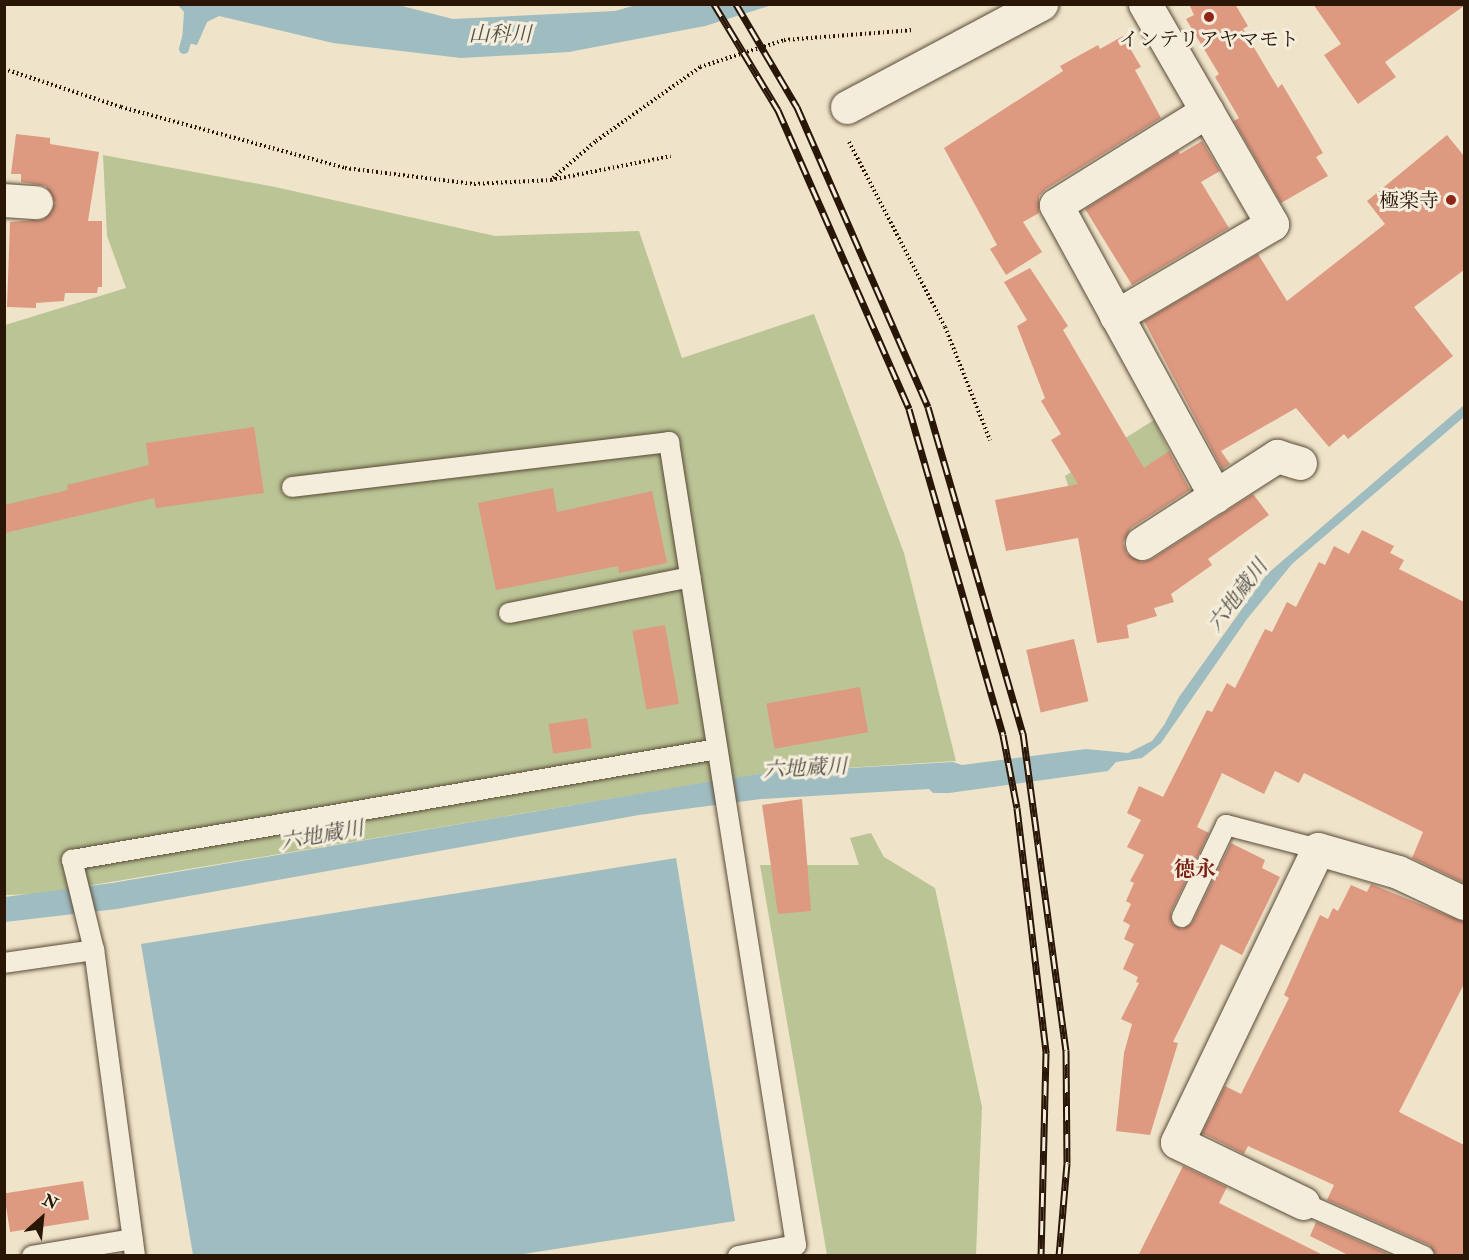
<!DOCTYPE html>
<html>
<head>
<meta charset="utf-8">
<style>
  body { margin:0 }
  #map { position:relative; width:1469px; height:1260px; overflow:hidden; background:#efe4c9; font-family:"IM FELL Double Pica","Noto Serif JP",serif }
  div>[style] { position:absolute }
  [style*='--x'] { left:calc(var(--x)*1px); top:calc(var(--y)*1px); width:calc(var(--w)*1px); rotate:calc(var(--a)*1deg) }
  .green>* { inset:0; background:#bac495 }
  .water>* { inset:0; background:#9fbcc1 }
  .stream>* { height:10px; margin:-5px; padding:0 5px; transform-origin:5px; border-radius:5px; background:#9fbcc1 }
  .building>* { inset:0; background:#de9981; transform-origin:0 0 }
  .path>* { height:4px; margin-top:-2px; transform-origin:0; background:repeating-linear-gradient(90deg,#291606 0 1.5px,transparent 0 4.5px) }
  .roads { filter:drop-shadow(0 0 2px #5a4a37) drop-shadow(0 0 2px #5a4a37) }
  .lane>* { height:20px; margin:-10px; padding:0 10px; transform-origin:10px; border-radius:10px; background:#f5eddc }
  .street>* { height:33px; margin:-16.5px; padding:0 16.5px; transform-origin:16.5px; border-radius:16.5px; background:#f5eddc }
  .rail>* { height:7px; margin-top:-3.5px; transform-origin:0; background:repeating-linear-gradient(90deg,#f5eddc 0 14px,#291606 0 28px); box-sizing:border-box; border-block:2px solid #291606 }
  .dots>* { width:16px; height:16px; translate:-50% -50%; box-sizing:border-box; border:3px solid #f5eddc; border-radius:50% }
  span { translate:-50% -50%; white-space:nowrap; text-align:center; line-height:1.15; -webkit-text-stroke:6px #f5eddc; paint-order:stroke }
  .poi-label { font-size:20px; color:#291606 }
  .right { translate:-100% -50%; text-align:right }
  .water-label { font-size:21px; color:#525047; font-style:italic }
  .neighbourhood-label { font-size:21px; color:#7a1f14; font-weight:700 }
  .frame { position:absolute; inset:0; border:6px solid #291606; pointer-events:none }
  .north { position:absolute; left:12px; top:1188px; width:60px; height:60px; -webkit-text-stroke:4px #f5eddc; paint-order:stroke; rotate:27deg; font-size:16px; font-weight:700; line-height:24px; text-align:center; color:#291606 }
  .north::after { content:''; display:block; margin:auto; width:21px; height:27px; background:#291606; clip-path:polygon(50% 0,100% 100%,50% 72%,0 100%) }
</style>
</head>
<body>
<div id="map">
  <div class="green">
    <div style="clip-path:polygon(103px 155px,275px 187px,495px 236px,639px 231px,682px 358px,814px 314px,904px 553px,956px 761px,765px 773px,39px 894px,5px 895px,5px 325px,126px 288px,107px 236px)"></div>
    <div style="clip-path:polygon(1154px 420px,1170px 454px,1079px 521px,1065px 476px)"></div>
    <div style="clip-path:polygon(871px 833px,884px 857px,935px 888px,982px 1107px,976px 1255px,827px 1255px,760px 865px,859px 865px,850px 838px)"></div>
  </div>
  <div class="water">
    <div style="clip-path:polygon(636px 5px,772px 5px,705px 26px,569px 52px,461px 58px,333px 43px,219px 16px,207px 22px,197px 45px,182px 42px,184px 12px,178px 5px,398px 5px,453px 19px,615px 11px)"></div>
    <div style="clip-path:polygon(1464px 405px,1464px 417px,1292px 564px,1247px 619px,1161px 743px,1142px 758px,1116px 762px,1108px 771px,949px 793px,933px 793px,929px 789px,761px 799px,639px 815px,117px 909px,5px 922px,5px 897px,112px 883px,702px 783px,765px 773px,953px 762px,962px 765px,1086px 749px,1128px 753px,1152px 741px,1164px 725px,1179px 697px,1267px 574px)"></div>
    <div style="clip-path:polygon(676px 858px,735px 1221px,517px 1255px,193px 1255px,141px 944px)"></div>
  </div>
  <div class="stream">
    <div style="--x:184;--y:49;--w:47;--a:-75.1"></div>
  </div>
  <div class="building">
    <div style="clip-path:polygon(1189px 4px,1235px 4px,1248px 26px,1243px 29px,1278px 88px,1282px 84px,1323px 153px,1316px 157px,1328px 176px,1281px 203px,1234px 121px,1239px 118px,1215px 77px,1219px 74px,1186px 19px,1194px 15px)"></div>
    <div style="clip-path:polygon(1313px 4px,1464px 4px,1464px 6px,1385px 62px,1396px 77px,1358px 104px,1324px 55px,1341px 44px)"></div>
    <div style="clip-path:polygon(1123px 36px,1141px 67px,1135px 70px,1161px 118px,1046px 189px,1039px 196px,1039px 213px,1023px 222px,1042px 252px,1006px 275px,990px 249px,997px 245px,944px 148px,1063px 71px,1060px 66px,1098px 45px,1100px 49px)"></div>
    <div style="clip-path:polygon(16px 134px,50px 138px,50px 144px,99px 152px,88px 221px,102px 221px,102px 287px,98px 287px,97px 293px,65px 293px,64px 301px,36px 303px,36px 308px,7px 307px,10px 222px,44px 219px,55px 203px,46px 186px,21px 182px,21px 174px,11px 174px)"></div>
    <div style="clip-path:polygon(1447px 135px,1464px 156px,1464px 270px,1414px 307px,1453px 356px,1348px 439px,1344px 434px,1329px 447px,1296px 408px,1221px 451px,1230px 464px,1222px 469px,1144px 321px,1258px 254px,1287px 301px,1385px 224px,1367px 201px)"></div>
    <div style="clip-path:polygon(1202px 141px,1220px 171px,1201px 182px,1229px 228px,1132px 285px,1085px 209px,1178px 151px,1180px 154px)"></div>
    <div style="clip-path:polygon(1030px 268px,1068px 326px,1063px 330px,1144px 468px,1169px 451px,1190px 490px,1131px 528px,1123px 543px,1127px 554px,1142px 562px,1152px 559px,1253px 494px,1269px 515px,1208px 559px,1212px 565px,1171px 594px,1174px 602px,1154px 608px,1157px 616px,1127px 625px,1129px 638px,1097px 643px,1078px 538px,1006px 551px,995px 500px,1078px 484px,1051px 440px,1061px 434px,1041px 401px,1045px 398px,1017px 326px,1027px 320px,1004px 282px)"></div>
    <div style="clip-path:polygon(254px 427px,264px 493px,156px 508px,154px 498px,5px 533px,4px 505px,68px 490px,67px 485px,149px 465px,146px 443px)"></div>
    <div style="clip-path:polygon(553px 488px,557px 512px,652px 491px,667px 563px,619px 573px,618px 566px,496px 590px,478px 503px)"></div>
    <div style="clip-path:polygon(1362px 530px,1394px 546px,1390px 553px,1404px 560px,1399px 569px,1464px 602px,1464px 883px,1412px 858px,1423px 832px,1304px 773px,1299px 783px,1275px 771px,1264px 794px,1222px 773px,1197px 827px,1209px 833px,1171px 912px,1172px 923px,1182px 929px,1192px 923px,1231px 843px,1265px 860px,1262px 868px,1280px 877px,1242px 955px,1221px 944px,1173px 1042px,1178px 1043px,1150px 1135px,1116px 1131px,1124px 1053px,1132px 1024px,1121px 1019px,1139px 983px,1136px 982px,1138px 977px,1123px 969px,1134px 944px,1124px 939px,1130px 925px,1123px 921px,1131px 904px,1126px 901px,1134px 883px,1130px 881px,1144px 855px,1127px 847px,1141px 820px,1127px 813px,1139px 786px,1163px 797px,1207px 710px,1212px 712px,1227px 683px,1235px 688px,1265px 629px,1272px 632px,1287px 602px,1296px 607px,1319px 562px,1325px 565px,1334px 546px,1349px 554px)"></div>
    <div style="left:665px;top:625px;width:80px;height:33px;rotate:80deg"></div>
    <div style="left:1074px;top:639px;width:64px;height:49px;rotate:77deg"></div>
    <div style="left:860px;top:687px;width:46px;height:95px;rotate:80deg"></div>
    <div style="left:587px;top:718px;width:30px;height:39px;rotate:81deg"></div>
    <div style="clip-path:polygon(802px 799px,811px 911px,778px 914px,762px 805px)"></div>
    <div style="clip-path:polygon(1371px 884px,1464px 922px,1464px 984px,1399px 1112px,1464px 1145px,1464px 1256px,1436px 1256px,1429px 1245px,1327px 1200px,1334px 1185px,1248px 1146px,1244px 1154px,1202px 1133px,1225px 1086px,1241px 1094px,1289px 998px,1284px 995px,1320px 915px,1328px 919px,1333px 908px,1338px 911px,1351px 885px,1367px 892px)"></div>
    <div style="clip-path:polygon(1183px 1166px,1227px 1187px,1219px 1203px,1325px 1256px,1138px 1256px)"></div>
    <div style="left:83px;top:1181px;width:39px;height:80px;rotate:81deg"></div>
    <div style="clip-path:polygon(1316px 1222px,1393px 1256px,1350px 1256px,1310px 1236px)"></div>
  </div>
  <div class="path">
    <div style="--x:4;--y:69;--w:123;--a:18"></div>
    <div style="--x:121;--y:107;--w:232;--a:15.2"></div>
    <div style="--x:345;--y:168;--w:130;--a:7.1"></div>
    <div style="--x:474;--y:184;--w:77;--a:-3"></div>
    <div style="--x:551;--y:180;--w:122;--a:-11.3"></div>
    <div style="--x:849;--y:142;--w:208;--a:62.6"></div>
    <div style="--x:945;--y:327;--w:122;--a:68.3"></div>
    <div style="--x:553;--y:178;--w:57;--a:-40.7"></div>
    <div style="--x:596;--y:141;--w:128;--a:-35.4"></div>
    <div style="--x:700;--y:67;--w:88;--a:-17.8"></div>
    <div style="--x:784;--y:40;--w:130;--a:-4.4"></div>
  </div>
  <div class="roads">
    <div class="lane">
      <div style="--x:292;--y:487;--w:380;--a:-6.8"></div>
      <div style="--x:669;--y:442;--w:813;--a:81.01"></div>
      <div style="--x:796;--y:1245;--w:59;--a:169.3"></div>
      <div style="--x:509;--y:613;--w:185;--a:-11.2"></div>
      <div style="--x:1182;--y:917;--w:102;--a:-64.4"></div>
      <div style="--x:1226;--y:825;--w:95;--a:14.6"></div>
      <div style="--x:4;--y:963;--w:91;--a:-8.2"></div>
      <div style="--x:1303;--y:1203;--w:132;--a:23.7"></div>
      <div style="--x:32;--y:1256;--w:102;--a:-9.6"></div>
      <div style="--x:135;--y:1256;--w:309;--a:-97.6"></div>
      <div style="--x:94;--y:950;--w:93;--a:-103.7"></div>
      <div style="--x:72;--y:860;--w:654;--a:-9.76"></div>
    </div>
    <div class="street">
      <div style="--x:847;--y:107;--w:220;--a:-28"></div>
      <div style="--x:1207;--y:111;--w:178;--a:148.1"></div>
      <div style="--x:1056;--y:205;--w:332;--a:61.3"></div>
      <div style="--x:4;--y:200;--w:32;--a:4"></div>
      <div style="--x:1116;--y:316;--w:181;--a:-30.5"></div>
      <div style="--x:1272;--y:224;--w:254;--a:-120"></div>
      <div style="--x:1142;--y:543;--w:161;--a:-32.8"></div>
      <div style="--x:1277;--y:456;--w:24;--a:17"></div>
      <div style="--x:1303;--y:1203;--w:140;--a:-154.2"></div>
      <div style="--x:1177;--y:1142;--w:325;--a:-64.3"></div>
      <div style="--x:1318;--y:849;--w:83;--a:16"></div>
      <div style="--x:1398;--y:872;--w:73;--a:25.2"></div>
    </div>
  </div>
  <div class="rail">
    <div style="--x:714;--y:4;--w:124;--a:58.9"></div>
    <div style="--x:778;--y:110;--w:326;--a:66.3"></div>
    <div style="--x:909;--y:409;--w:339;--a:73.9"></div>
    <div style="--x:1003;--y:735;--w:74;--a:79.1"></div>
    <div style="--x:1017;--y:808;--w:247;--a:83.2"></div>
    <div style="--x:1046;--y:1053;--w:203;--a:91.4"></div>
    <div style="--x:736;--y:4;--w:120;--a:59.4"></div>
    <div style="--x:797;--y:107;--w:327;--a:66.4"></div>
    <div style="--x:928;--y:407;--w:340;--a:73.8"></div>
    <div style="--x:1023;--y:733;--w:320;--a:82.3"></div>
    <div style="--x:1066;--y:1050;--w:113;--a:89.5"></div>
    <div style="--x:1067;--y:1163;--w:93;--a:94.9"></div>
  </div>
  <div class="dots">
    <div style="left:1209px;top:17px;background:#8f2418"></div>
    <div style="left:1451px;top:200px;background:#8f2418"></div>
  </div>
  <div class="poi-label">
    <span style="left:1209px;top:39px">インテリアヤマモト</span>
    <span class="right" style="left:1439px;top:200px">極楽寺</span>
  </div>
  <div class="water-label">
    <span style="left:500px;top:35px">山科川</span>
    <span style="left:1238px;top:596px;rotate:-53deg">六地蔵川</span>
    <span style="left:805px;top:769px;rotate:-3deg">六地蔵川</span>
    <span style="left:322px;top:836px;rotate:-10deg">六地蔵川</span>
  </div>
  <div class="neighbourhood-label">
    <span style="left:1195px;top:870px">徳永</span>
  </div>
  <div class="frame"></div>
  <div class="north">N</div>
</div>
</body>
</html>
